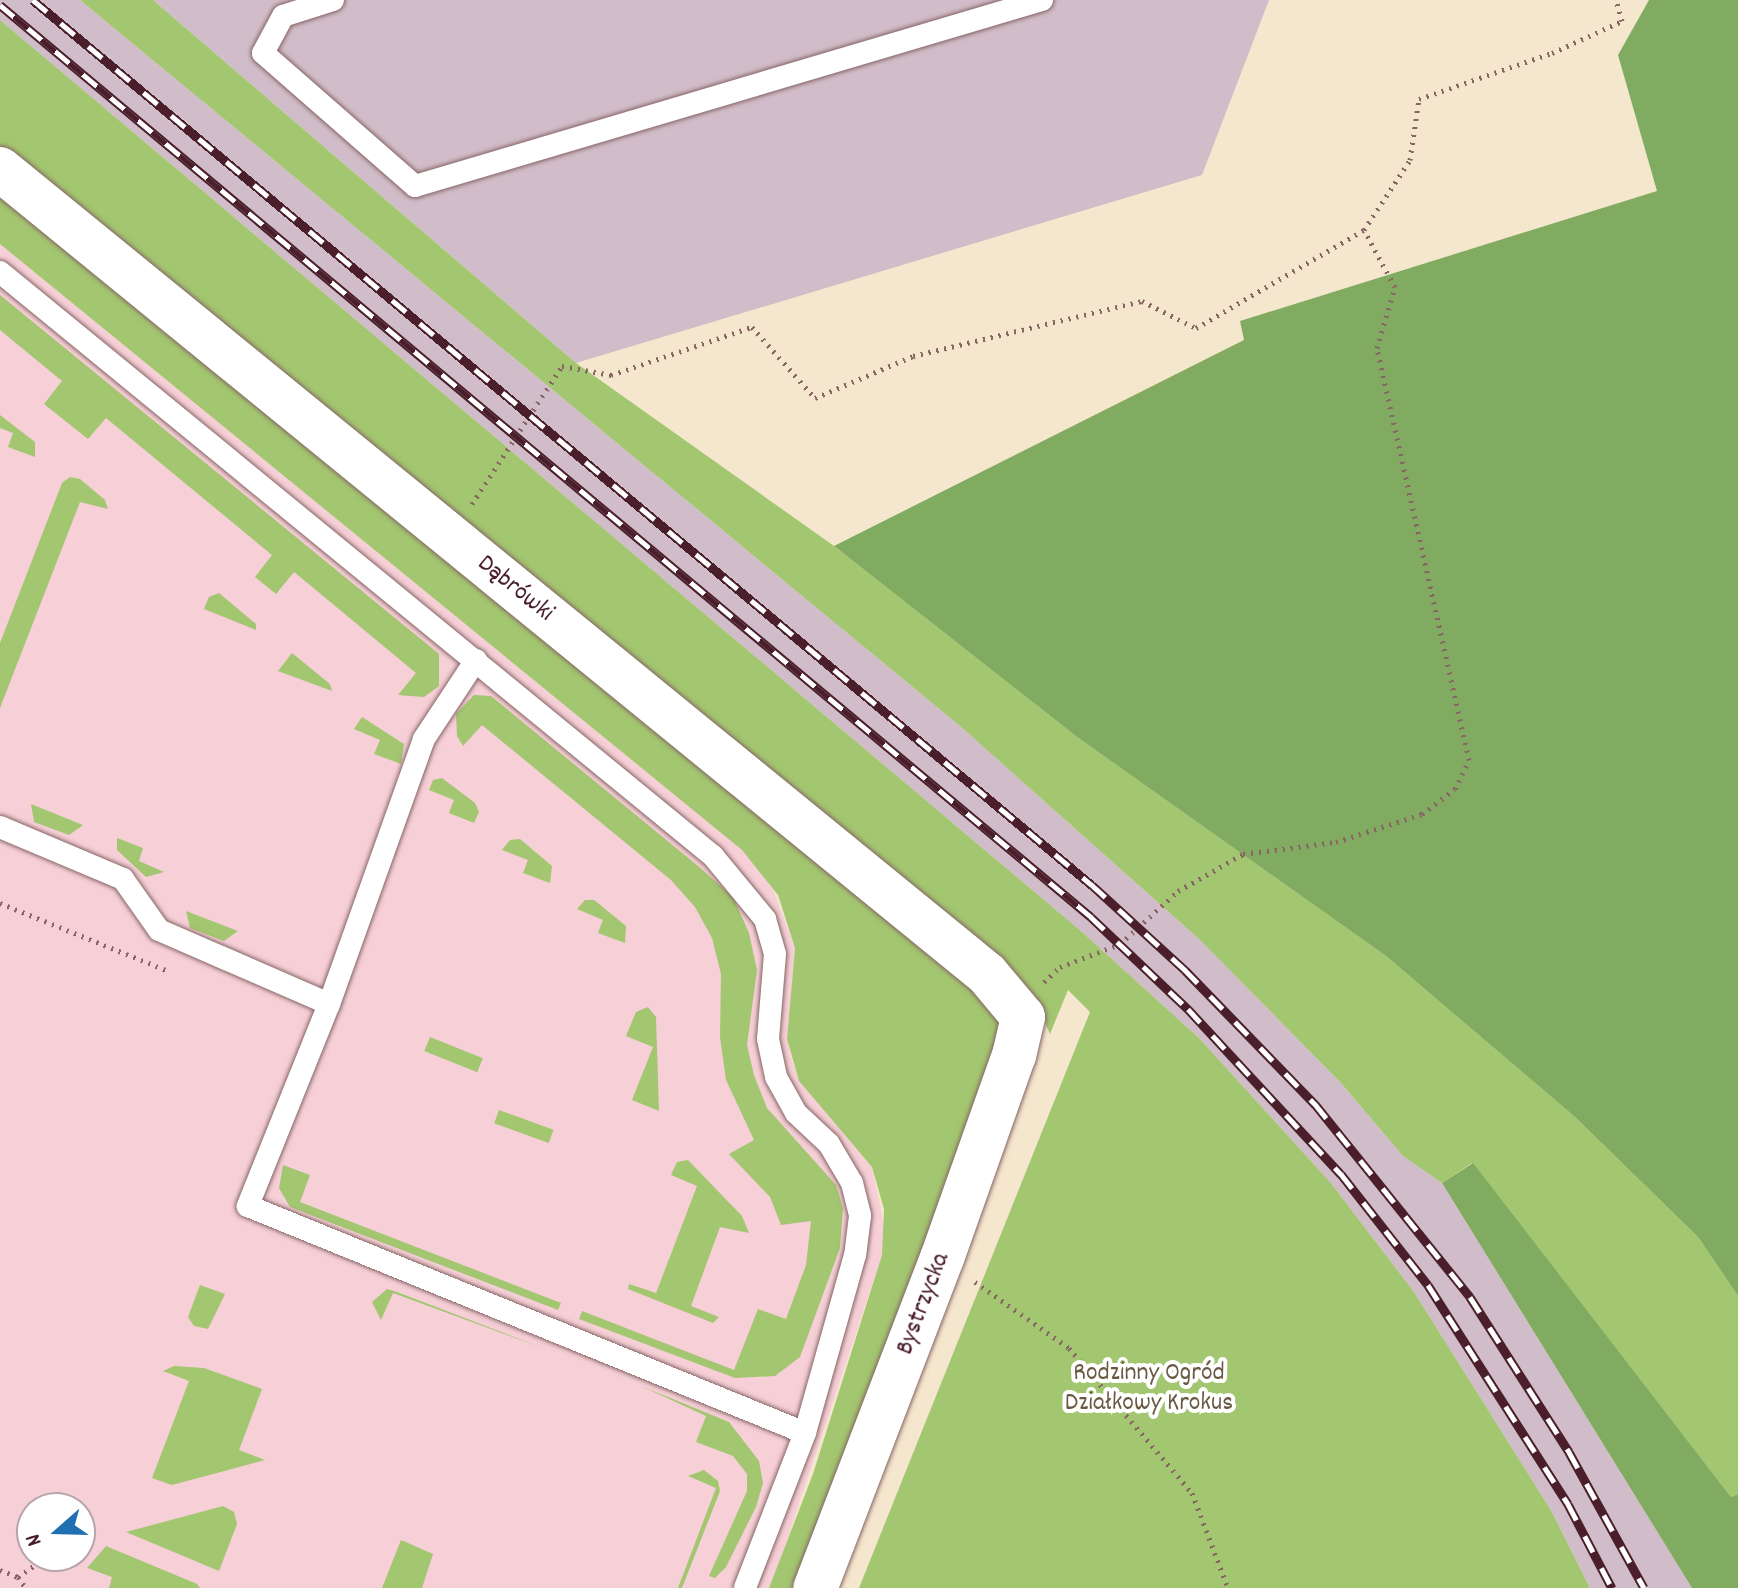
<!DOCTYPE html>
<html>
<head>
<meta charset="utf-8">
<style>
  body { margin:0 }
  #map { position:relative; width:1738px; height:1588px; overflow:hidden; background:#f5e6ce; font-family:Dekko,sans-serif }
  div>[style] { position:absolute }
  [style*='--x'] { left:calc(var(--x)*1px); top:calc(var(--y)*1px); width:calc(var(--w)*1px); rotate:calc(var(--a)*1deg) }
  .built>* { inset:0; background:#f6cfd7 }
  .industrial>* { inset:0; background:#d1bdc9 }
  .green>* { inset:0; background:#a3c670; transform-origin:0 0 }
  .forest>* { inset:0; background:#82ab62 }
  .path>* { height:5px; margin-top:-2.5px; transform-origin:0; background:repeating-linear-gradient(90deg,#866564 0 2px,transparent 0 8px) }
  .roads { filter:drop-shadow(0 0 2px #866564) drop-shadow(0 0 2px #866564) }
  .lane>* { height:22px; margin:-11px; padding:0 11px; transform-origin:11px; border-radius:11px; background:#fff }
  .street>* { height:44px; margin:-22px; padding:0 22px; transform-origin:22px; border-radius:22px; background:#fff }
  .rail>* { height:9px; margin-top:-4.5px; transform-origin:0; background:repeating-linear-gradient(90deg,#fff 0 18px,#4a1f2b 0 36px); box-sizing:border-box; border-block:2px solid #4a1f2b }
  span { translate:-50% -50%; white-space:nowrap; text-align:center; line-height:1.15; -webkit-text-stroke:8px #fff; paint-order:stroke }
  .street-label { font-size:26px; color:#4a1f2b }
  .park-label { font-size:26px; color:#695943 }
  .north { position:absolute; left:16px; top:1492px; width:80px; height:80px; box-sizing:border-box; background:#fff; border:2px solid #b7a5aa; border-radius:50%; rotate:250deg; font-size:22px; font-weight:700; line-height:32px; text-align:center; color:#4a1f2b }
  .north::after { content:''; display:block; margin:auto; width:28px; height:36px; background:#1f6fb2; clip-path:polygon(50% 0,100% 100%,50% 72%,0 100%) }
</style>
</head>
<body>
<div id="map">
  <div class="built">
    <div style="clip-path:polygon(evenodd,0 244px,742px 850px,771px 884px,795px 948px,787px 1039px,791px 1057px,799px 1081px,872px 1167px,885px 1231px,882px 1255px,771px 1588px,0 1588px,0 244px,32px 1508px,80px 1508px,80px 1556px,32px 1556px,32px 1508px)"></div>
  </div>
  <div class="industrial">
    <div style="clip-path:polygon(0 0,80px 0,960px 726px,1199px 939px,1341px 1083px,1403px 1156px,1442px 1183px,1692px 1588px,1590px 1588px,1552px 1512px,1414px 1292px,1330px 1182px,1199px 1038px,1082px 932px,0 20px)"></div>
    <div style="clip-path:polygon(153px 0,1269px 0,1202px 175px,576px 363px)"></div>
  </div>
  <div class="green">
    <div style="clip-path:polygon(80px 0,153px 0,576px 363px,834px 546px,1077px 737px,1386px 956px,1575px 1117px,1698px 1237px,1738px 1296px,1738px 1494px,1731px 1497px,1472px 1163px,1442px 1183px,1403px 1156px,1341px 1083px,1199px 939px,960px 726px)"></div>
    <div style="clip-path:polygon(0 20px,1082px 932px,1199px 1038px,1330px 1182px,1414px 1292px,1552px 1512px,1590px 1588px,859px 1588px,1090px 1012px,1068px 990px,1050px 1034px,1035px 1001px,994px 962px,0 147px)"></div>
    <div style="clip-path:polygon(0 184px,1012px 1019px,804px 1588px,769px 1588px,813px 1474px,882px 1255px,884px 1209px,872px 1167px,799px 1081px,787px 1039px,795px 948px,778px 895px,742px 850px,0 244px)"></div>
    <div style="clip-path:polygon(0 295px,439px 654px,439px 686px,424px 697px,398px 695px,416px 673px,305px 581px,294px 572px,276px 594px,255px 577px,272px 555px,106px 418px,88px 439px,44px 404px,62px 381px,0 330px)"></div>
    <div style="clip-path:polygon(0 415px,35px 442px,35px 457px,8px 447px,13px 433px,0 428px)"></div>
    <div style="clip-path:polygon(70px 477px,80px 479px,105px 500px,108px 509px,80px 502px,0 708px,0 643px,62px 483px)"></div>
    <div style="clip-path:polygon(219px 593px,256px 624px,256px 630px,204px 609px,209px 597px)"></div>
    <div style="clip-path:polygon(292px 653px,330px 684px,332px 691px,278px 671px)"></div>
    <div style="clip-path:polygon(474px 695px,491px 696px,698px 866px,733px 897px,749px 933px,757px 970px,747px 1045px,754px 1075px,767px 1108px,836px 1185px,843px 1208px,840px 1248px,800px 1357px,775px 1376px,735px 1378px,579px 1319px,582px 1311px,734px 1370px,758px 1309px,786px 1319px,806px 1265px,811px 1221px,781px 1225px,770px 1197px,729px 1154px,754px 1140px,726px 1080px,720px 1037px,721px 974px,712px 938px,695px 907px,671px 880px,482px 725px,463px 746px,457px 736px,456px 714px)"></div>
    <div style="clip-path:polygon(362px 717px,404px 744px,401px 764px,374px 754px,380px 740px,354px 729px)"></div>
    <div style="clip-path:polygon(442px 778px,475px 803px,479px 812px,474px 823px,449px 813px,454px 800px,429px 790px,433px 780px)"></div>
    <div style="clip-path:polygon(31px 804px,83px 825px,69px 835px,34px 822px)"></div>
    <div style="clip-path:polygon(117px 838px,143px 848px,139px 861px,164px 872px,146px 877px,117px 850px)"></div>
    <div style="clip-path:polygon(520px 839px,552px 866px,550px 883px,523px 873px,528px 860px,502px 850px,510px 840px)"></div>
    <div style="clip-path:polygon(585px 900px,594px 900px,626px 926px,625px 943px,598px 933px,603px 920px,577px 909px)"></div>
    <div style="clip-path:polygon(186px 911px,238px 931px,224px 941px,190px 928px)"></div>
    <div style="clip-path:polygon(648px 1007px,656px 1017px,659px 1111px,632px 1100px,653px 1047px,626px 1036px,636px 1012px)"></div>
    <div style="left:430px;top:1037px;width:57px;height:15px;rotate:22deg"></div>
    <div style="left:499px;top:1110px;width:58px;height:14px;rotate:20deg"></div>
    <div style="clip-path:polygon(688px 1160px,742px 1216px,749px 1233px,720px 1227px,691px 1306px,719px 1317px,713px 1323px,628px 1289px,629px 1284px,656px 1293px,697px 1186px,671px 1175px,677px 1162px)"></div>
    <div style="clip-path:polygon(283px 1165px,310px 1175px,300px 1202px,561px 1303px,558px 1310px,290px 1207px,279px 1188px)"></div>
    <div style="clip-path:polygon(200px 1285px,225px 1294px,208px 1329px,194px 1326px,188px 1317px)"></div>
    <div style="clip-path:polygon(387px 1289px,397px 1292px,543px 1348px,393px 1293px,381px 1320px,372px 1302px)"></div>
    <div style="clip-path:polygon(174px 1366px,204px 1368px,262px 1389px,239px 1450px,265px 1460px,172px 1485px,152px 1478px,189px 1381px,163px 1371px)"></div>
    <div style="clip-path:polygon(641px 1386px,729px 1422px,759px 1461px,763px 1483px,756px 1507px,726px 1567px,715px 1578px,709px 1576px,747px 1491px,747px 1474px,733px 1456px,696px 1442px,706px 1416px)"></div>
    <div style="clip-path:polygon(704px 1470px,718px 1481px,720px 1491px,682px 1588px,678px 1588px,716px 1488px,688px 1476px)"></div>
    <div style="clip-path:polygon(223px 1506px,234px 1512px,237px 1524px,219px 1571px,126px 1532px)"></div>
    <div style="clip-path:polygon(401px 1540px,433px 1554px,422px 1588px,382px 1588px)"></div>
    <div style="clip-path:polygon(106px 1546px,197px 1584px,200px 1588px,109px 1588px,112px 1577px,87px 1568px)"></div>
  </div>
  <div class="forest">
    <div style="clip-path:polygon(1649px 0,1738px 0,1738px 1296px,1698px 1237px,1575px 1117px,1386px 956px,1077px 737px,834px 546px,1244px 340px,1240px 321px,1657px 191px,1618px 55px)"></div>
    <div style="clip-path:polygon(1473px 1163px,1731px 1497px,1738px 1494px,1738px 1588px,1692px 1588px,1442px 1183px)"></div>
  </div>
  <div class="path">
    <div style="--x:472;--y:504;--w:165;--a:-56.9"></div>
    <div style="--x:562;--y:366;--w:50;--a:10.4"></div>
    <div style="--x:611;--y:375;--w:149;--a:-18.8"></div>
    <div style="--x:752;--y:327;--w:95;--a:48.4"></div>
    <div style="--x:815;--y:398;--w:107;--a:-23.2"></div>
    <div style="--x:913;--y:356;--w:236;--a:-13.5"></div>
    <div style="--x:1142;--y:301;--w:60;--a:26.6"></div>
    <div style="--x:1196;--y:328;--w:194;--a:-30.3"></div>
    <div style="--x:1364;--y:230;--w:84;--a:-56.7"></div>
    <div style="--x:1410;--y:160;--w:62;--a:-81.6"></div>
    <div style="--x:1419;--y:99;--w:141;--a:-19.1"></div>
    <div style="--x:1552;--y:53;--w:77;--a:-24.6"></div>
    <div style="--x:1622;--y:21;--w:22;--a:-106"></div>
    <div style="--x:0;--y:903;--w:179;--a:22"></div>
    <div style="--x:1044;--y:982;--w:22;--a:-43"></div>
    <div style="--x:1060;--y:967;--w:64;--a:-21"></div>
    <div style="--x:1120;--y:944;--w:79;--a:-42.4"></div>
    <div style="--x:1178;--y:891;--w:75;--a:-29.6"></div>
    <div style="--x:1243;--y:854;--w:94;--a:-7.4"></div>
    <div style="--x:1336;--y:842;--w:90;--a:-18"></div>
    <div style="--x:1422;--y:814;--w:41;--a:-37.1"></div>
    <div style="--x:1455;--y:789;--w:32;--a:-64"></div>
    <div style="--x:1469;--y:760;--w:422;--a:-102.6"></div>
    <div style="--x:1377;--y:348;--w:64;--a:-73.6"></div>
    <div style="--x:1395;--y:287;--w:65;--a:-118.5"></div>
    <div style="--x:975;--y:1282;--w:115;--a:35.1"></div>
    <div style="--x:1069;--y:1348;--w:190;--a:49.7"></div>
    <div style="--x:1192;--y:1493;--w:102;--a:69.2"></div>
    <div style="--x:80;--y:1534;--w:5;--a:-37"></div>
    <div style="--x:0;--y:1570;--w:19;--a:21"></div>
    <div style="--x:18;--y:1577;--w:37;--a:-35"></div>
    <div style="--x:18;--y:1577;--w:14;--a:54"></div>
  </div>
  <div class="roads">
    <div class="lane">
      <div style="--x:333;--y:0;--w:52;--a:162.3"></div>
      <div style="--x:283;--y:16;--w:42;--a:118.4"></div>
      <div style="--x:263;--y:53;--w:202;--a:41.2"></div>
      <div style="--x:415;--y:186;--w:654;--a:-16.52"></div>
      <div style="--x:0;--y:272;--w:922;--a:39.32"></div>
      <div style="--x:713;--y:856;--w:82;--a:50.5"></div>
      <div style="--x:765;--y:919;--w:36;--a:74"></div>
      <div style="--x:775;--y:954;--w:85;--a:94.7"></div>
      <div style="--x:768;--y:1039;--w:39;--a:78"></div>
      <div style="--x:776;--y:1077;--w:41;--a:60.9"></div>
      <div style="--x:796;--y:1113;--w:45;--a:43.2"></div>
      <div style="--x:829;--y:1144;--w:45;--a:59.5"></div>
      <div style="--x:852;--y:1183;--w:34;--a:76"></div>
      <div style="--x:860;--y:1216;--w:39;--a:97"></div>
      <div style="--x:855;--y:1255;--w:185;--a:105.7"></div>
      <div style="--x:805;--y:1433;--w:166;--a:111.2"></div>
      <div style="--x:476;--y:660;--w:95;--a:123.4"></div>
      <div style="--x:424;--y:739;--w:282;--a:109.7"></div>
      <div style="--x:329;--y:1004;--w:218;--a:111.9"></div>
      <div style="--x:248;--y:1206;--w:601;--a:22.17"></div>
      <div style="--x:0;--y:827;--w:134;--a:22.9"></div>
      <div style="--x:123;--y:879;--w:62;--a:54.8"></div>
      <div style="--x:159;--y:930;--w:185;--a:23.5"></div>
    </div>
    <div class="street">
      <div style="--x:0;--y:169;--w:1274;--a:39.2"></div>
      <div style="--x:987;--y:974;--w:56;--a:50.1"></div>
      <div style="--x:1023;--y:1017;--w:39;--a:103"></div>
      <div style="--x:1014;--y:1055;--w:215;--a:109.5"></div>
      <div style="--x:942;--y:1258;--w:354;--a:111"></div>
    </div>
  </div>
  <div class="rail">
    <div style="--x:33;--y:0;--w:1380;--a:39.89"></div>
    <div style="--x:1092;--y:885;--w:126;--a:42.4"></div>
    <div style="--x:1185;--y:970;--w:187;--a:45.9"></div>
    <div style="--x:1315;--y:1104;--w:248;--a:51.2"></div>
    <div style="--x:1470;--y:1297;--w:184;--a:57.4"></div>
    <div style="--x:1569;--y:1452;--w:155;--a:61.1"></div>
    <div style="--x:0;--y:5;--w:1422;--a:39.89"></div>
    <div style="--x:1091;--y:917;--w:134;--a:43.5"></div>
    <div style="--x:1188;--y:1009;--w:225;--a:47.2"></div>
    <div style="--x:1341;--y:1174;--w:141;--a:51.9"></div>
    <div style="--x:1428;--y:1285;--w:260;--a:57.4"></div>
    <div style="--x:1568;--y:1504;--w:95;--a:62.4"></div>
  </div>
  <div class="street-label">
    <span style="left:515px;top:589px;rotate:39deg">Dąbrówki</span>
    <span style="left:924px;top:1304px;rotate:-69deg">Bystrzycka</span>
  </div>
  <div class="park-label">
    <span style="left:1149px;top:1389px">Rodzinny Ogród<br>Działkowy Krokus</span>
  </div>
  <div class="north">N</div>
</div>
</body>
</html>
